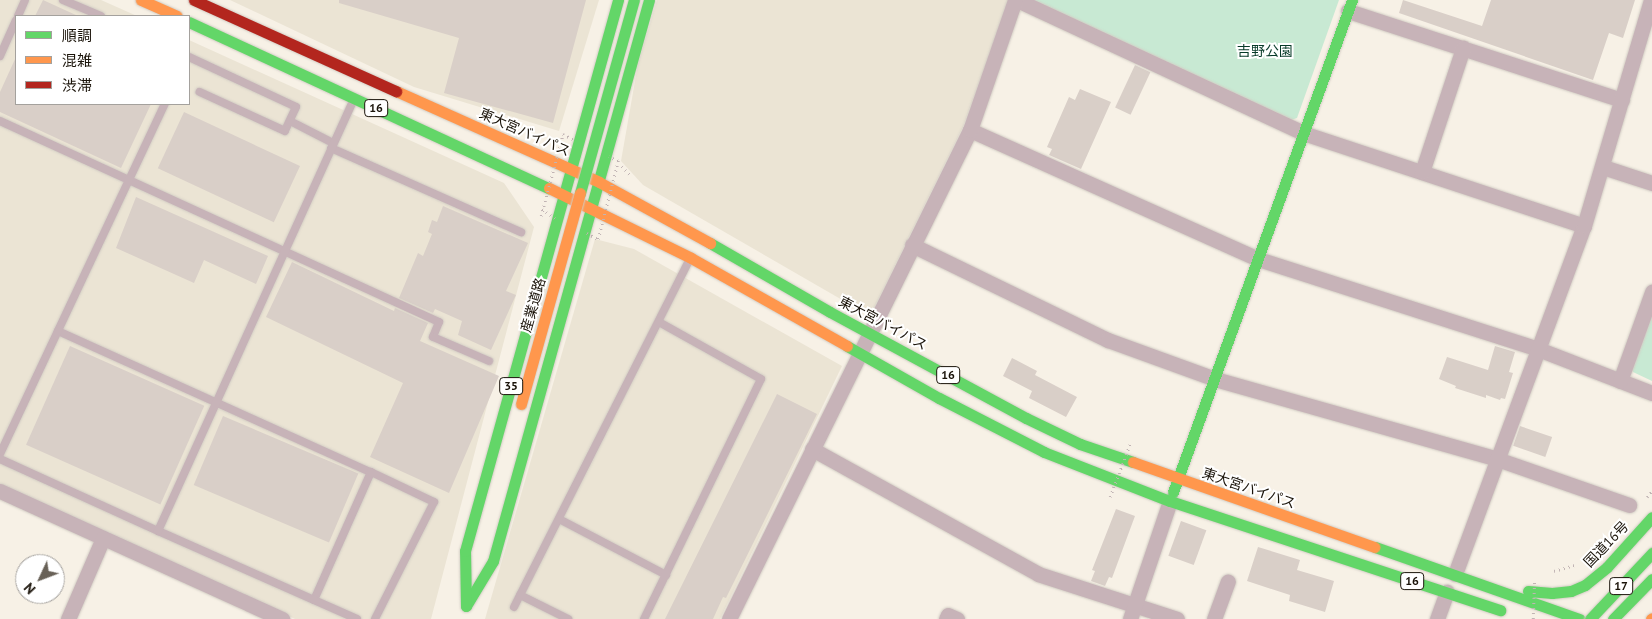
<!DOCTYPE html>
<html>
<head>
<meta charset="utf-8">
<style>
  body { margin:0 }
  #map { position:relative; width:1652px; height:619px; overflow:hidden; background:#f7f1e6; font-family:"PT Sans","Noto Sans JP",sans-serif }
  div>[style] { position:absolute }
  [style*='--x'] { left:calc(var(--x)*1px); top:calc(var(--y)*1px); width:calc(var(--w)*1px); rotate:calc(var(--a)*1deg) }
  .industrial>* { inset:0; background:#ebe4d4 }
  .green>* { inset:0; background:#c8e9d3 }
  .building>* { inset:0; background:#d9cfc8; transform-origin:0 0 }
  .path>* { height:2.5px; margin-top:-1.25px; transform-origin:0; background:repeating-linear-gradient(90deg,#c1b4b4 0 1px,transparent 0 5px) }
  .roads { filter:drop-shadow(0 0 1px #d2cdc4) drop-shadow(0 0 1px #d2cdc4) }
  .lane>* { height:8px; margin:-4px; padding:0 4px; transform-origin:4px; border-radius:4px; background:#c7b3b8 }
  .street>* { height:15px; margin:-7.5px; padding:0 7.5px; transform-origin:7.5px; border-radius:7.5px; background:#c7b3b8 }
  .fast>* { height:11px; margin:-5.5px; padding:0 5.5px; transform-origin:5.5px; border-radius:5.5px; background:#63d668 }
  .slow>* { height:11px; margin:-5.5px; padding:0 5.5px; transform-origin:5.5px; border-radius:5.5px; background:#ff974d }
  .jam>* { height:11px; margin:-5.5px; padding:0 5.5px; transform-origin:5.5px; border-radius:5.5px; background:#b3261e }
  .path-bridge>* { height:2.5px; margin-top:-1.25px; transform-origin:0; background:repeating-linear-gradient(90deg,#c1b4b4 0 1px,transparent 0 5px) }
  .bridges { filter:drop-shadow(0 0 1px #d2cdc4) drop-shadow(0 0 1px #d2cdc4) }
  .fast-bridge>* { height:11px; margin:-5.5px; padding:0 5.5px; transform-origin:5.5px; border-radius:5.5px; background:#63d668 }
  .slow-bridge>* { height:11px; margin:-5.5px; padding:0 5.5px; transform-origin:5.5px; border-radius:5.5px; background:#ff974d }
  span { translate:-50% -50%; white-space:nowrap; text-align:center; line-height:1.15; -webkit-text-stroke:4px #fff; paint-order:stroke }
  .shield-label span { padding:1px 4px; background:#fff; border:1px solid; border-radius:4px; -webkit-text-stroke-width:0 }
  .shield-label { font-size:12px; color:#1b140a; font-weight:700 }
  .park-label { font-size:14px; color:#073a28 }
  .street-label { font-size:14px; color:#1b140a }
  .legend { position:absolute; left:15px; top:15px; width:175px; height:90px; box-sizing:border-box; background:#fff; border:1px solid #a4a19d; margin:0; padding:6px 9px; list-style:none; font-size:15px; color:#1b140a }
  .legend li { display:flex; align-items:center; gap:10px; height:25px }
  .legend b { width:25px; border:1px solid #a4a19d }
  .north { position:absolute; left:15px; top:554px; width:50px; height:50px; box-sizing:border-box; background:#fff; border:1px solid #a4a19d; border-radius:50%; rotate:227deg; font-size:14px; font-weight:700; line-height:20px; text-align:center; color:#1b140a }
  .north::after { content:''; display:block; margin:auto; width:18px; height:22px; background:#686157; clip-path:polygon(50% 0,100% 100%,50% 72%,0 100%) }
</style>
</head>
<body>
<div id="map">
  <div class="industrial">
    <div style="clip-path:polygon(0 0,101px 0,137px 16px,16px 16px,16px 104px,189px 104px,189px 40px,504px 183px,534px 227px,431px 619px,295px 619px,0 484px)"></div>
    <div style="clip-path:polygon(230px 0,599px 0,559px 131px,414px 87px)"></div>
    <div style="clip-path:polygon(657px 0,1009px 0,963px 127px,870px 316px,643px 185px,621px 161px,638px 64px)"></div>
    <div style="clip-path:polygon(595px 239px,634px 249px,842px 366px,720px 619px,485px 619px)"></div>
  </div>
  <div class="green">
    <div style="clip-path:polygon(1027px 0,1339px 0,1297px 118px,1291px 120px)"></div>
    <div style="clip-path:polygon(1652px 304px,1652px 381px,1633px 372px,1630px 367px)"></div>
  </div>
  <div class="building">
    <div style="clip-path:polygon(43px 0,78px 16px,35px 16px)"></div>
    <div style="clip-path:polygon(339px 0,586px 0,553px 123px,444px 93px,459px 38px,339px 3px)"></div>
    <div style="clip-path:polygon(1403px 0,1482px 26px,1491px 0,1635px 0,1623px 38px,1609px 33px,1593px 80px,1399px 13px)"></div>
    <div style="clip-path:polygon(16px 57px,16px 104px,151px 104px,121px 168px,0 112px,0 92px)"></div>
    <div style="left:1135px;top:65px;width:17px;height:47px;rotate:25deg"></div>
    <div style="clip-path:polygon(1080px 89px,1111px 102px,1081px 169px,1049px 155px,1052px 149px,1047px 147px,1069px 97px,1075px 100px)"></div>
    <div style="left:184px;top:112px;width:128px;height:62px;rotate:25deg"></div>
    <div style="clip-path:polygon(136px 197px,268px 256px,256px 284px,204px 260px,194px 283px,116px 248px)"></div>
    <div style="clip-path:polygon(443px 206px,528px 243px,506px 291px,516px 295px,491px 350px,458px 335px,462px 321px,435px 309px,433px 313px,399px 298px,418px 253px,423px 256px,432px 234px,428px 232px,432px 220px,437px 222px)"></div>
    <div style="clip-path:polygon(292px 262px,394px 311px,395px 308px,428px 323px,420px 341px,499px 376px,449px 493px,370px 457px,403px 383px,266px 317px)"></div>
    <div style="left:70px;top:346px;width:147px;height:108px;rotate:24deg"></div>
    <div style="clip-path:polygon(1495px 346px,1515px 352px,1509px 372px,1513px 373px,1505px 399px,1501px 398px,1500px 400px,1486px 395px,1486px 398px,1455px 388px,1456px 386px,1439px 379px,1447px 357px,1488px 370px)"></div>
    <div style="clip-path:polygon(1012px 358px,1037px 371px,1035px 375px,1077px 397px,1066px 417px,1029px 398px,1032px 391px,1003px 376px)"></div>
    <div style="clip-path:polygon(777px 394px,817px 414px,726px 598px,723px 597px,713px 619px,665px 619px)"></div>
    <div style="left:223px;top:416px;width:147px;height:75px;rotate:23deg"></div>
    <div style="left:1520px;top:426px;width:34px;height:21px;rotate:19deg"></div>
    <div style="clip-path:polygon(1116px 509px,1135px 516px,1112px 578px,1109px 577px,1105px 586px,1091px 581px,1095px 571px,1092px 570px)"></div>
    <div style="left:1181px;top:521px;width:27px;height:37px;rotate:20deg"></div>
    <div style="clip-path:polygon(1258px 547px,1300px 560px,1297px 570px,1334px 581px,1325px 612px,1289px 601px,1290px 595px,1247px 581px)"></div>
  </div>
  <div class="path">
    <div style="--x:622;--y:166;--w:12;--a:48"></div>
    <div style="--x:1647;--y:497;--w:8;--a:-50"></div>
    <div style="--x:1554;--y:571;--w:22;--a:-16"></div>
  </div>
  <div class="roads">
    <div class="lane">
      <div style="--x:63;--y:0;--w:41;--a:22.8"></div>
      <div style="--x:18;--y:16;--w:17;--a:-66"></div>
      <div style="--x:0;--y:56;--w:39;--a:-66"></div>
      <div style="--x:189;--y:57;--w:118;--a:25"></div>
      <div style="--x:296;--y:107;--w:26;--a:115"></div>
      <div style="--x:285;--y:131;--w:94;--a:-155.4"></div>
      <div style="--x:0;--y:121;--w:483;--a:24.6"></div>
      <div style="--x:439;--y:322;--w:16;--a:112"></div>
      <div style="--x:433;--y:337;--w:61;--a:23.2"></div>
      <div style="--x:290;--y:121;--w:48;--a:27.1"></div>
      <div style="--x:331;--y:148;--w:208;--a:23.9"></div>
      <div style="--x:58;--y:331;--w:343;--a:24.3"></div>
      <div style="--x:371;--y:472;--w:140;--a:114"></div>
      <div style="--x:314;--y:600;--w:171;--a:-156.1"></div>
      <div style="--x:0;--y:454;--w:387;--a:-64.8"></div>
      <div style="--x:0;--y:459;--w:174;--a:24.5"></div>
      <div style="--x:158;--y:531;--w:470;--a:-65.6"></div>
      <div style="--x:371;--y:472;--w:70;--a:25.5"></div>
      <div style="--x:434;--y:502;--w:131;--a:116.8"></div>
      <div style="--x:559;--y:519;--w:121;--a:27.6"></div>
      <div style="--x:520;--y:595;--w:54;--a:26.6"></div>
      <div style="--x:314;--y:600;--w:47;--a:23.8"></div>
      <div style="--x:514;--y:607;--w:386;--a:-63.2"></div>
      <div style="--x:644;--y:619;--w:267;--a:-64"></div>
      <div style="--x:761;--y:379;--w:117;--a:-150.8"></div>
    </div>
    <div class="street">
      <div style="--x:1017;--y:0;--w:315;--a:24.9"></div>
      <div style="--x:1303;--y:133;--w:296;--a:18.3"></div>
      <div style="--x:1348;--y:11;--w:288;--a:18"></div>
      <div style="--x:970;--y:130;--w:316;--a:24.1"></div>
      <div style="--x:1258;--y:259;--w:294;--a:17.8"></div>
      <div style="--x:1538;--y:349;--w:122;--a:21.1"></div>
      <div style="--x:1603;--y:167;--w:52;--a:18.1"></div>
      <div style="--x:1422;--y:172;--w:131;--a:-71.7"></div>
      <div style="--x:912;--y:245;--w:218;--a:25.9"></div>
      <div style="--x:1108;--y:340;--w:114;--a:20"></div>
      <div style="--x:1215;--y:379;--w:293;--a:15.8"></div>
      <div style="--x:1497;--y:459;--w:140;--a:19.2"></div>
      <div style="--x:1620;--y:381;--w:95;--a:-70.2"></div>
      <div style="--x:812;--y:449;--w:258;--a:28.9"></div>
      <div style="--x:1038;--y:574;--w:146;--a:17.9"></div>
      <div style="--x:0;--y:491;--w:310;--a:24.4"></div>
      <div style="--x:1455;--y:574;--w:371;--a:-69.7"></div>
      <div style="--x:1584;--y:226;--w:236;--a:-73.5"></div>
      <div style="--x:68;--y:619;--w:88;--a:-66.6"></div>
      <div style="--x:729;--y:619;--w:545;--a:-63.76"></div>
      <div style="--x:970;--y:130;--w:138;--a:-70.9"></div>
      <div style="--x:946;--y:619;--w:4;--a:-63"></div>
      <div style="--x:948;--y:615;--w:10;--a:24"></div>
      <div style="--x:1130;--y:619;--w:125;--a:-71.3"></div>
      <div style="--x:1214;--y:619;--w:40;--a:-69.8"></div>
      <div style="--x:1437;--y:619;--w:29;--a:-70"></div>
    </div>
    <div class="fast">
      <div style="--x:189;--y:22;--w:396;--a:24.8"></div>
      <div style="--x:710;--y:243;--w:138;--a:29.9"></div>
      <div style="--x:830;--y:312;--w:223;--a:28.4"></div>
      <div style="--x:1026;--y:418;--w:60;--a:25.7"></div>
      <div style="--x:1080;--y:444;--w:56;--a:18.8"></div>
      <div style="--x:847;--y:346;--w:106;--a:29.5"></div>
      <div style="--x:939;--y:398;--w:118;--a:27.2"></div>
      <div style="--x:1044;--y:452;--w:135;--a:21.3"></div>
      <div style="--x:1170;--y:501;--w:348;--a:18.3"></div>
      <div style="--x:1173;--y:492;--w:524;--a:-70.01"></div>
      <div style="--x:1375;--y:547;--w:217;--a:19.4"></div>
      <div style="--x:1528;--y:591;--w:24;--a:5"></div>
      <div style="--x:1552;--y:593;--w:19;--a:-6"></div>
      <div style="--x:1571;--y:591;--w:15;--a:-23"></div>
      <div style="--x:1585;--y:585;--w:28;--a:-39"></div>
      <div style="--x:1607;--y:567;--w:67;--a:-48"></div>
      <div style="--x:466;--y:606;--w:52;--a:-59"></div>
      <div style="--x:493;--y:561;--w:582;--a:-74.46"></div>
      <div style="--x:466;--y:606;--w:55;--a:-91"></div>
      <div style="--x:465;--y:551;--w:572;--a:-74.48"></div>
      <div style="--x:1613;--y:619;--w:56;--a:-45.7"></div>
    </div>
    <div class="slow">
      <div style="--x:141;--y:0;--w:39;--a:24"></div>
      <div style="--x:396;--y:91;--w:222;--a:24.1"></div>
      <div style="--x:599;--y:182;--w:127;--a:28.8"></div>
      <div style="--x:549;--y:188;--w:158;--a:26.2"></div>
      <div style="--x:691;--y:258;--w:179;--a:29.4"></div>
      <div style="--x:1133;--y:462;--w:256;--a:19.4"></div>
      <div style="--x:1651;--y:619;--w:1;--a:-45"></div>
    </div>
    <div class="jam">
      <div style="--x:194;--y:0;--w:222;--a:24.3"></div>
    </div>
  </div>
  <div class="path-bridge">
    <div style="--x:542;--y:209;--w:16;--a:35"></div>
    <div style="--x:541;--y:216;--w:85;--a:-75"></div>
    <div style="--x:563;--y:134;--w:13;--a:27"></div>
    <div style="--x:587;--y:233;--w:13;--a:29"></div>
    <div style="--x:598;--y:239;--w:81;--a:-75.6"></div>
    <div style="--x:618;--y:161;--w:10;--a:-156"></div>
    <div style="--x:1110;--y:497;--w:57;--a:-69.3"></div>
    <div style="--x:1533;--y:619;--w:38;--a:-88"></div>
  </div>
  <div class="bridges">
    <div class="fast-bridge">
      <div style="--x:580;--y:193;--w:200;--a:-74.4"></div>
      <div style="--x:1590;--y:619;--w:91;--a:-46.8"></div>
    </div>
    <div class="slow-bridge">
      <div style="--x:521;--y:404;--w:219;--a:-74.4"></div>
    </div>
  </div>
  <div class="shield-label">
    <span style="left:376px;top:108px">16</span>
    <span style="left:948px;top:375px">16</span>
    <span style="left:511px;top:386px">35</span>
    <span style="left:1412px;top:581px">16</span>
    <span style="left:1621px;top:586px">17</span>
  </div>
  <div class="park-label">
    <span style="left:1265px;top:51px">吉野公園</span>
  </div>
  <div class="street-label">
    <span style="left:525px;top:132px;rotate:24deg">東大宮バイパス</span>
    <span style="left:533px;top:305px;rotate:-74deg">産業道路</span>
    <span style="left:883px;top:323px;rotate:28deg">東大宮バイパス</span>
    <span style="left:1249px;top:488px;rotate:19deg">東大宮バイパス</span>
    <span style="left:1606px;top:544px;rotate:-46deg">国道16号</span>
  </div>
  <ul class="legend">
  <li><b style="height:6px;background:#63d668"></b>順調</li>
  <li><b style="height:6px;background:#ff974d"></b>混雑</li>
  <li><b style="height:6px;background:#b3261e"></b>渋滞</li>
  </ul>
  <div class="north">N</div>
</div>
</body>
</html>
